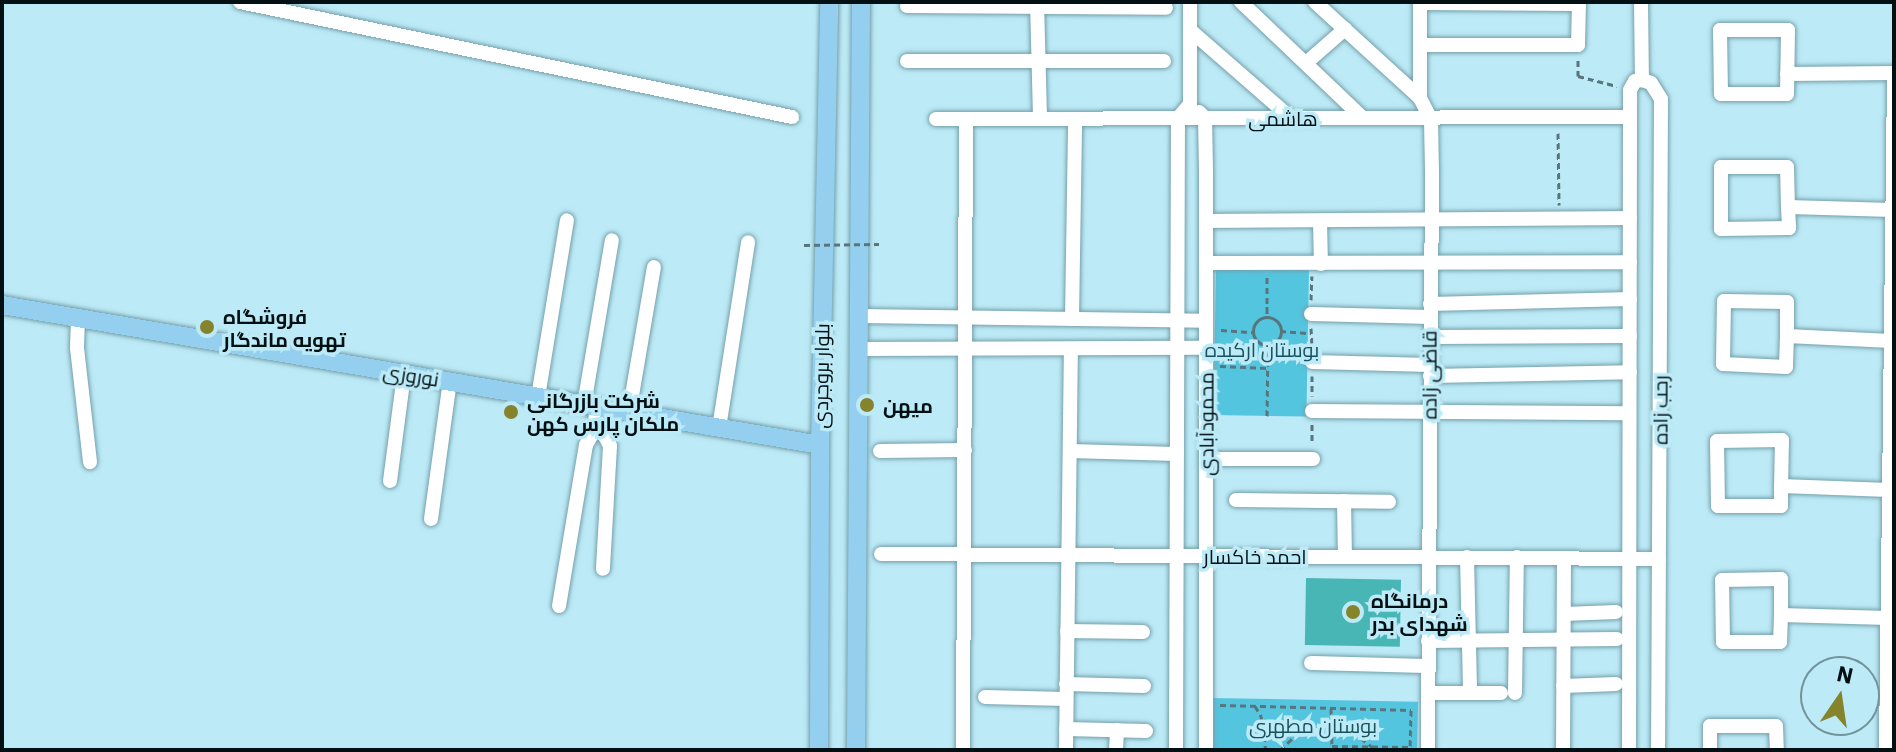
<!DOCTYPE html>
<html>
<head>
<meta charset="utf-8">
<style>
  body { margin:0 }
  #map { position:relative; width:1896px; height:752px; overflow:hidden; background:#bceaf6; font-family:"IBM Plex Sans",Cairo,sans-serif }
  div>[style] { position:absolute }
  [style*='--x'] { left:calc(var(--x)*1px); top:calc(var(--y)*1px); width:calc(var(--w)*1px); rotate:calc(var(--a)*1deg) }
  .green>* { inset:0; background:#54c5df; transform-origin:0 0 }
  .building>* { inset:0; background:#48b6b5; transform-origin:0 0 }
  .path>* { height:3px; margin-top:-1.5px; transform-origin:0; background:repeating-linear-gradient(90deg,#58757d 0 6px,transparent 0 10px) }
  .path>.ring { margin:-1.5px; padding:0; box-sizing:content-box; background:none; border:3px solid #58757d; border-radius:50% }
  .roads { filter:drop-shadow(0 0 2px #75a0ab) drop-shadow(0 0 2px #75a0ab) }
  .minor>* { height:14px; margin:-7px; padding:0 7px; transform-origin:7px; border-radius:7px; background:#fff }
  .major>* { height:18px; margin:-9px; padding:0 9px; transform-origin:9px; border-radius:9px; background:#95cff0 }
  .path-bridge>* { height:3px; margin-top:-1.5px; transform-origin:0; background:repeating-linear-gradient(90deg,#58757d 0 6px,transparent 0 10px) }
  .dots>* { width:22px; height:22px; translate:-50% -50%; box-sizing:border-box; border:4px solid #bceaf6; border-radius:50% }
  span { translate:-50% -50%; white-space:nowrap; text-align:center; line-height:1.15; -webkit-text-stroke:7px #bceaf6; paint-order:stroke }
  .street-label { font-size:20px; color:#021014 }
  .poi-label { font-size:20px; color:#021014; font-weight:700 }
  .left { translate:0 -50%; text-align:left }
  .park-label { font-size:20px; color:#17515e }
  .frame { position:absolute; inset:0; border:4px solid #021014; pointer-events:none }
  .north { position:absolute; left:1800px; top:656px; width:80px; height:80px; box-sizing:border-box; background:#bceaf6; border:2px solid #72939c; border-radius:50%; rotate:13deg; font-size:22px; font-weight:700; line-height:32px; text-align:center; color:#021014 }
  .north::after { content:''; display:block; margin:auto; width:28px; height:36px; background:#85832c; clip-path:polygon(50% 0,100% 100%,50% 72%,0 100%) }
</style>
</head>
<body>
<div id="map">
  <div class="green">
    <div style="left:1216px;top:268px;width:93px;height:147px;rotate:1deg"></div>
    <div style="left:1208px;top:698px;width:210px;height:52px;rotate:1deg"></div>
  </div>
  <div class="building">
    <div style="left:1306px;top:578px;width:95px;height:67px;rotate:1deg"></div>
  </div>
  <div class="path">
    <div style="--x:1578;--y:60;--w:16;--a:90"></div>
    <div style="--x:1578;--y:76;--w:40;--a:14.4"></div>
    <div style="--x:1558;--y:133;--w:72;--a:89.2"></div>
    <div style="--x:1267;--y:277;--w:40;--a:90"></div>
    <div style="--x:1311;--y:300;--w:24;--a:-88"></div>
    <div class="ring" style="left:1253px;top:317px;width:25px;height:25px"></div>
    <div style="--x:1311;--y:328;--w:20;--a:87"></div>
    <div style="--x:1221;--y:330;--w:32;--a:4"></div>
    <div style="--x:1280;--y:331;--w:31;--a:4"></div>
    <div style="--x:1220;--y:366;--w:48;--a:2.4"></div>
    <div style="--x:1312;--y:376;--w:20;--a:90"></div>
    <div style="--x:1267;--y:416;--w:72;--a:-89.2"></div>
    <div style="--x:1312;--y:424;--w:20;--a:90"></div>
    <div style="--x:1220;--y:705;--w:191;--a:1.5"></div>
    <div style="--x:1411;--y:710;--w:40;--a:91.4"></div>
    <div style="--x:1255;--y:706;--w:12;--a:59"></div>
    <div style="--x:1261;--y:716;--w:34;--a:82"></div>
    <div style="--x:1331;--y:708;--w:42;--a:88.6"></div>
    <div style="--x:1332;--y:746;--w:80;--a:0.7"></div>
    <div style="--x:1280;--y:750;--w:21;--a:-43"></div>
    <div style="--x:1295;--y:736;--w:20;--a:-24"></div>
    <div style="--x:1313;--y:728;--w:19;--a:-3"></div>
    <div style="--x:1332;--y:727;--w:22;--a:13"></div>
    <div style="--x:1353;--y:732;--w:29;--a:38"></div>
  </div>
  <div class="roads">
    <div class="minor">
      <div style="--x:240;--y:2;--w:564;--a:11.77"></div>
      <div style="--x:1037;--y:2;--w:117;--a:88.5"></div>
      <div style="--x:1241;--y:2;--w:168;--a:43.6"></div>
      <div style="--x:1315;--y:2;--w:142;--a:42.4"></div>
      <div style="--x:1420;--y:2;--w:96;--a:90"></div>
      <div style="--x:1420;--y:98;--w:25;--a:63"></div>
      <div style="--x:1431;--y:120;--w:53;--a:88.9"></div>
      <div style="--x:1432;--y:173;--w:577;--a:90.4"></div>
      <div style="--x:1641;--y:2;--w:78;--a:89.3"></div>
      <div style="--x:1420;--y:3;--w:159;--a:0.4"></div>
      <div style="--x:907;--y:6;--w:259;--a:0.4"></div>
      <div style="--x:1190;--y:30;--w:134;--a:41.1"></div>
      <div style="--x:1720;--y:30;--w:68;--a:0"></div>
      <div style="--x:1788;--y:30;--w:64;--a:90.9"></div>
      <div style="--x:1787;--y:94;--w:66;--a:180"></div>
      <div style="--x:1721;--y:94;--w:64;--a:-90.9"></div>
      <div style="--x:1420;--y:45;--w:158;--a:0"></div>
      <div style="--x:1578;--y:45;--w:43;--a:-88.7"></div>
      <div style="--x:907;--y:61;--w:257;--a:0"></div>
      <div style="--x:1306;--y:63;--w:52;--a:-41.1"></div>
      <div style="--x:1787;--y:74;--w:107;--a:-0.5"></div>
      <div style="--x:1199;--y:112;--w:8;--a:45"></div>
      <div style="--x:1205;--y:118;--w:53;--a:88.9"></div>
      <div style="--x:1206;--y:171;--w:579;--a:90"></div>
      <div style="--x:936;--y:119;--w:694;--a:-0.17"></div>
      <div style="--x:1788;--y:207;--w:21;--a:87"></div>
      <div style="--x:1789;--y:228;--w:68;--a:179.2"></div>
      <div style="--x:1721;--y:229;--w:62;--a:-90"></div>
      <div style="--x:1721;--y:167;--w:66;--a:0"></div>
      <div style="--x:1787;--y:167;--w:40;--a:88.6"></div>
      <div style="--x:1788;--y:207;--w:105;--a:1.6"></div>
      <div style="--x:1207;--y:221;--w:423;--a:-0.4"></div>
      <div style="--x:1320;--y:221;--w:43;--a:88.7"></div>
      <div style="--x:1206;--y:263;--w:424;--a:-0.1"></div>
      <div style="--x:1430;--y:304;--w:200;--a:-1.4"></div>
      <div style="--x:1311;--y:314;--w:119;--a:1.4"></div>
      <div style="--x:859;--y:316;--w:346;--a:0.8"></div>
      <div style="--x:78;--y:318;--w:30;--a:92"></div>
      <div style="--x:77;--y:348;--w:115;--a:83.5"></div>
      <div style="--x:1072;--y:319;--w:200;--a:-89.1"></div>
      <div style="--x:1787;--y:336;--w:31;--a:92"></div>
      <div style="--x:1786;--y:367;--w:63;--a:-177.3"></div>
      <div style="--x:1723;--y:364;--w:63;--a:-89.1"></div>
      <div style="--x:1724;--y:301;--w:63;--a:0.9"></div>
      <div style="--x:1787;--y:302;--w:34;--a:90"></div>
      <div style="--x:1787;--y:336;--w:104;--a:2.8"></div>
      <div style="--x:1430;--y:337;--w:200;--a:-0.3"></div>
      <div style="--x:859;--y:349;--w:346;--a:-0.2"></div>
      <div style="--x:1312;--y:362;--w:118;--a:1.5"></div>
      <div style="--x:1430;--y:376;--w:200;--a:-1.1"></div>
      <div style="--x:538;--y:397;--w:179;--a:-80.7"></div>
      <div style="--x:584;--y:405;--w:167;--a:-80.4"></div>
      <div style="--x:1312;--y:411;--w:317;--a:0.4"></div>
      <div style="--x:629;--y:413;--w:148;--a:-80.3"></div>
      <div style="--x:719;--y:428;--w:188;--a:-81.1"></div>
      <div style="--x:595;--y:429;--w:12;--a:35"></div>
      <div style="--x:605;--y:436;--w:11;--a:63"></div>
      <div style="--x:610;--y:446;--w:123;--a:93.3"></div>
      <div style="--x:880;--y:451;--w:85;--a:-0.7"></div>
      <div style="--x:1070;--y:451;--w:107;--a:1.6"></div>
      <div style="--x:1206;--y:459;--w:107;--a:0"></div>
      <div style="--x:390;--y:481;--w:108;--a:-82.5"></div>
      <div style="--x:1781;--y:486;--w:20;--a:90"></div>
      <div style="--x:1781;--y:506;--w:63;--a:180"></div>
      <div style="--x:1718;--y:506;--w:65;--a:-90.9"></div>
      <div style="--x:1717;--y:441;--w:65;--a:-0.9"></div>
      <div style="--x:1782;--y:440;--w:46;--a:91.2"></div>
      <div style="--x:1781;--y:486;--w:108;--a:2.1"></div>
      <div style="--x:1236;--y:500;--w:153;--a:0.7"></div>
      <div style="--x:1344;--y:501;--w:55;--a:89"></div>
      <div style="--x:431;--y:519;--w:139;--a:-82.2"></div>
      <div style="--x:881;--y:554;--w:778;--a:0.37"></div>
      <div style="--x:1467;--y:557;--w:136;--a:88.7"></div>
      <div style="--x:559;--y:606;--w:163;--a:-80.5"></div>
      <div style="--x:586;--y:445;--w:18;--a:-61"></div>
      <div style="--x:595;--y:429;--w:22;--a:-87"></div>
      <div style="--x:1564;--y:614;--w:52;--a:-2.2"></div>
      <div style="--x:1781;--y:615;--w:27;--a:92"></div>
      <div style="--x:1780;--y:642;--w:57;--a:180"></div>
      <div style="--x:1723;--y:642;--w:62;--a:-90.9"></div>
      <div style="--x:1722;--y:580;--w:59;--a:-1"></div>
      <div style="--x:1781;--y:579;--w:36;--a:90"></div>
      <div style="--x:1781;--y:615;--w:107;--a:1.6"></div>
      <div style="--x:1067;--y:631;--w:76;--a:0.8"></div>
      <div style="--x:1428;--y:641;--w:189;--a:-0.6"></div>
      <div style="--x:1311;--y:663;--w:117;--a:1.5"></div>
      <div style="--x:1066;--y:684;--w:78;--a:1.5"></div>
      <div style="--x:1563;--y:686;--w:53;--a:-2.2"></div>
      <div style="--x:1428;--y:693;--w:73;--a:0"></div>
      <div style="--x:1515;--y:693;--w:136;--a:-89.2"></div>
      <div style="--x:985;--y:697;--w:81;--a:1.4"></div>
      <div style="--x:1066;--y:729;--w:80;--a:1.4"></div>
      <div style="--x:963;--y:750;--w:631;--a:-89.73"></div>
      <div style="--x:1066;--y:750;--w:401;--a:-89.3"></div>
      <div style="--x:1116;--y:750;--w:20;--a:-87"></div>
      <div style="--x:1176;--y:750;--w:632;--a:-89.82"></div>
      <div style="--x:1178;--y:118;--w:18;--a:-49"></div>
      <div style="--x:1190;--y:104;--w:102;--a:-90"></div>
      <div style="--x:1563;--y:750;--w:192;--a:-89.7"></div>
      <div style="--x:1629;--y:750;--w:660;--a:-89.91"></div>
      <div style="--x:1630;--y:90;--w:10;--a:-61"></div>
      <div style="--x:1635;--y:81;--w:7;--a:-8"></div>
      <div style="--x:1642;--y:80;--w:9;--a:18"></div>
      <div style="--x:1651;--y:83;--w:19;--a:58"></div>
      <div style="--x:1661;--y:99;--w:651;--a:90.26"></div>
      <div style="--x:1710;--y:750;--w:24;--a:-90"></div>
      <div style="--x:1710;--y:726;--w:66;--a:0"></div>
      <div style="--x:1776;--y:726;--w:24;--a:88"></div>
      <div style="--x:1886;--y:750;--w:674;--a:-89.32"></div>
    </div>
    <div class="major">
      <div style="--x:2;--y:305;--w:830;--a:9.71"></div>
      <div style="--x:819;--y:750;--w:305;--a:-89.8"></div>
      <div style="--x:820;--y:445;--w:443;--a:-88.8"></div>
      <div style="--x:856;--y:750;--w:748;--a:-89.62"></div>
    </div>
  </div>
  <div class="path-bridge">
    <div style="--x:804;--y:245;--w:75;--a:-0.8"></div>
  </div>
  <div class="dots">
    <div style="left:207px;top:327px;background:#85832c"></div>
    <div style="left:867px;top:405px;background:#85832c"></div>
    <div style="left:511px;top:412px;background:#85832c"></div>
    <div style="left:1353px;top:612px;background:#85832c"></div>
  </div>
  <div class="street-label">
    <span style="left:1283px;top:118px">هاشمی</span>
    <span style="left:411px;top:375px;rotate:9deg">نوروزی</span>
    <span style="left:1429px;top:375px;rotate:-90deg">قاضی زاده</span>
    <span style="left:821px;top:376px;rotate:-89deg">بلوار بروجردی</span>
    <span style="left:1660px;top:410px;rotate:-90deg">رجب زاده</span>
    <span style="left:1206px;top:424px;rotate:-90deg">محمودآبادی</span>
    <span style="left:1255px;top:556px">احمد خاکسار</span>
  </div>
  <div class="poi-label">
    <span class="left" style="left:223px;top:328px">فروشگاه<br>تهویه ماندگار</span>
    <span class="left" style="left:527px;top:412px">شرکت بازرگانی<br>ملکان پارس کهن</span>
    <span class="left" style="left:883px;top:405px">میهن</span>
    <span class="left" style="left:1371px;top:612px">درمانگاه<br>شهدای بدر</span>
  </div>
  <div class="park-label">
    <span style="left:1262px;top:349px">بوستان ارکیده</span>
    <span style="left:1313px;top:725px">بوستان مطهری</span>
  </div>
  <div class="frame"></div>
  <div class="north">N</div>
</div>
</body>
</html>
